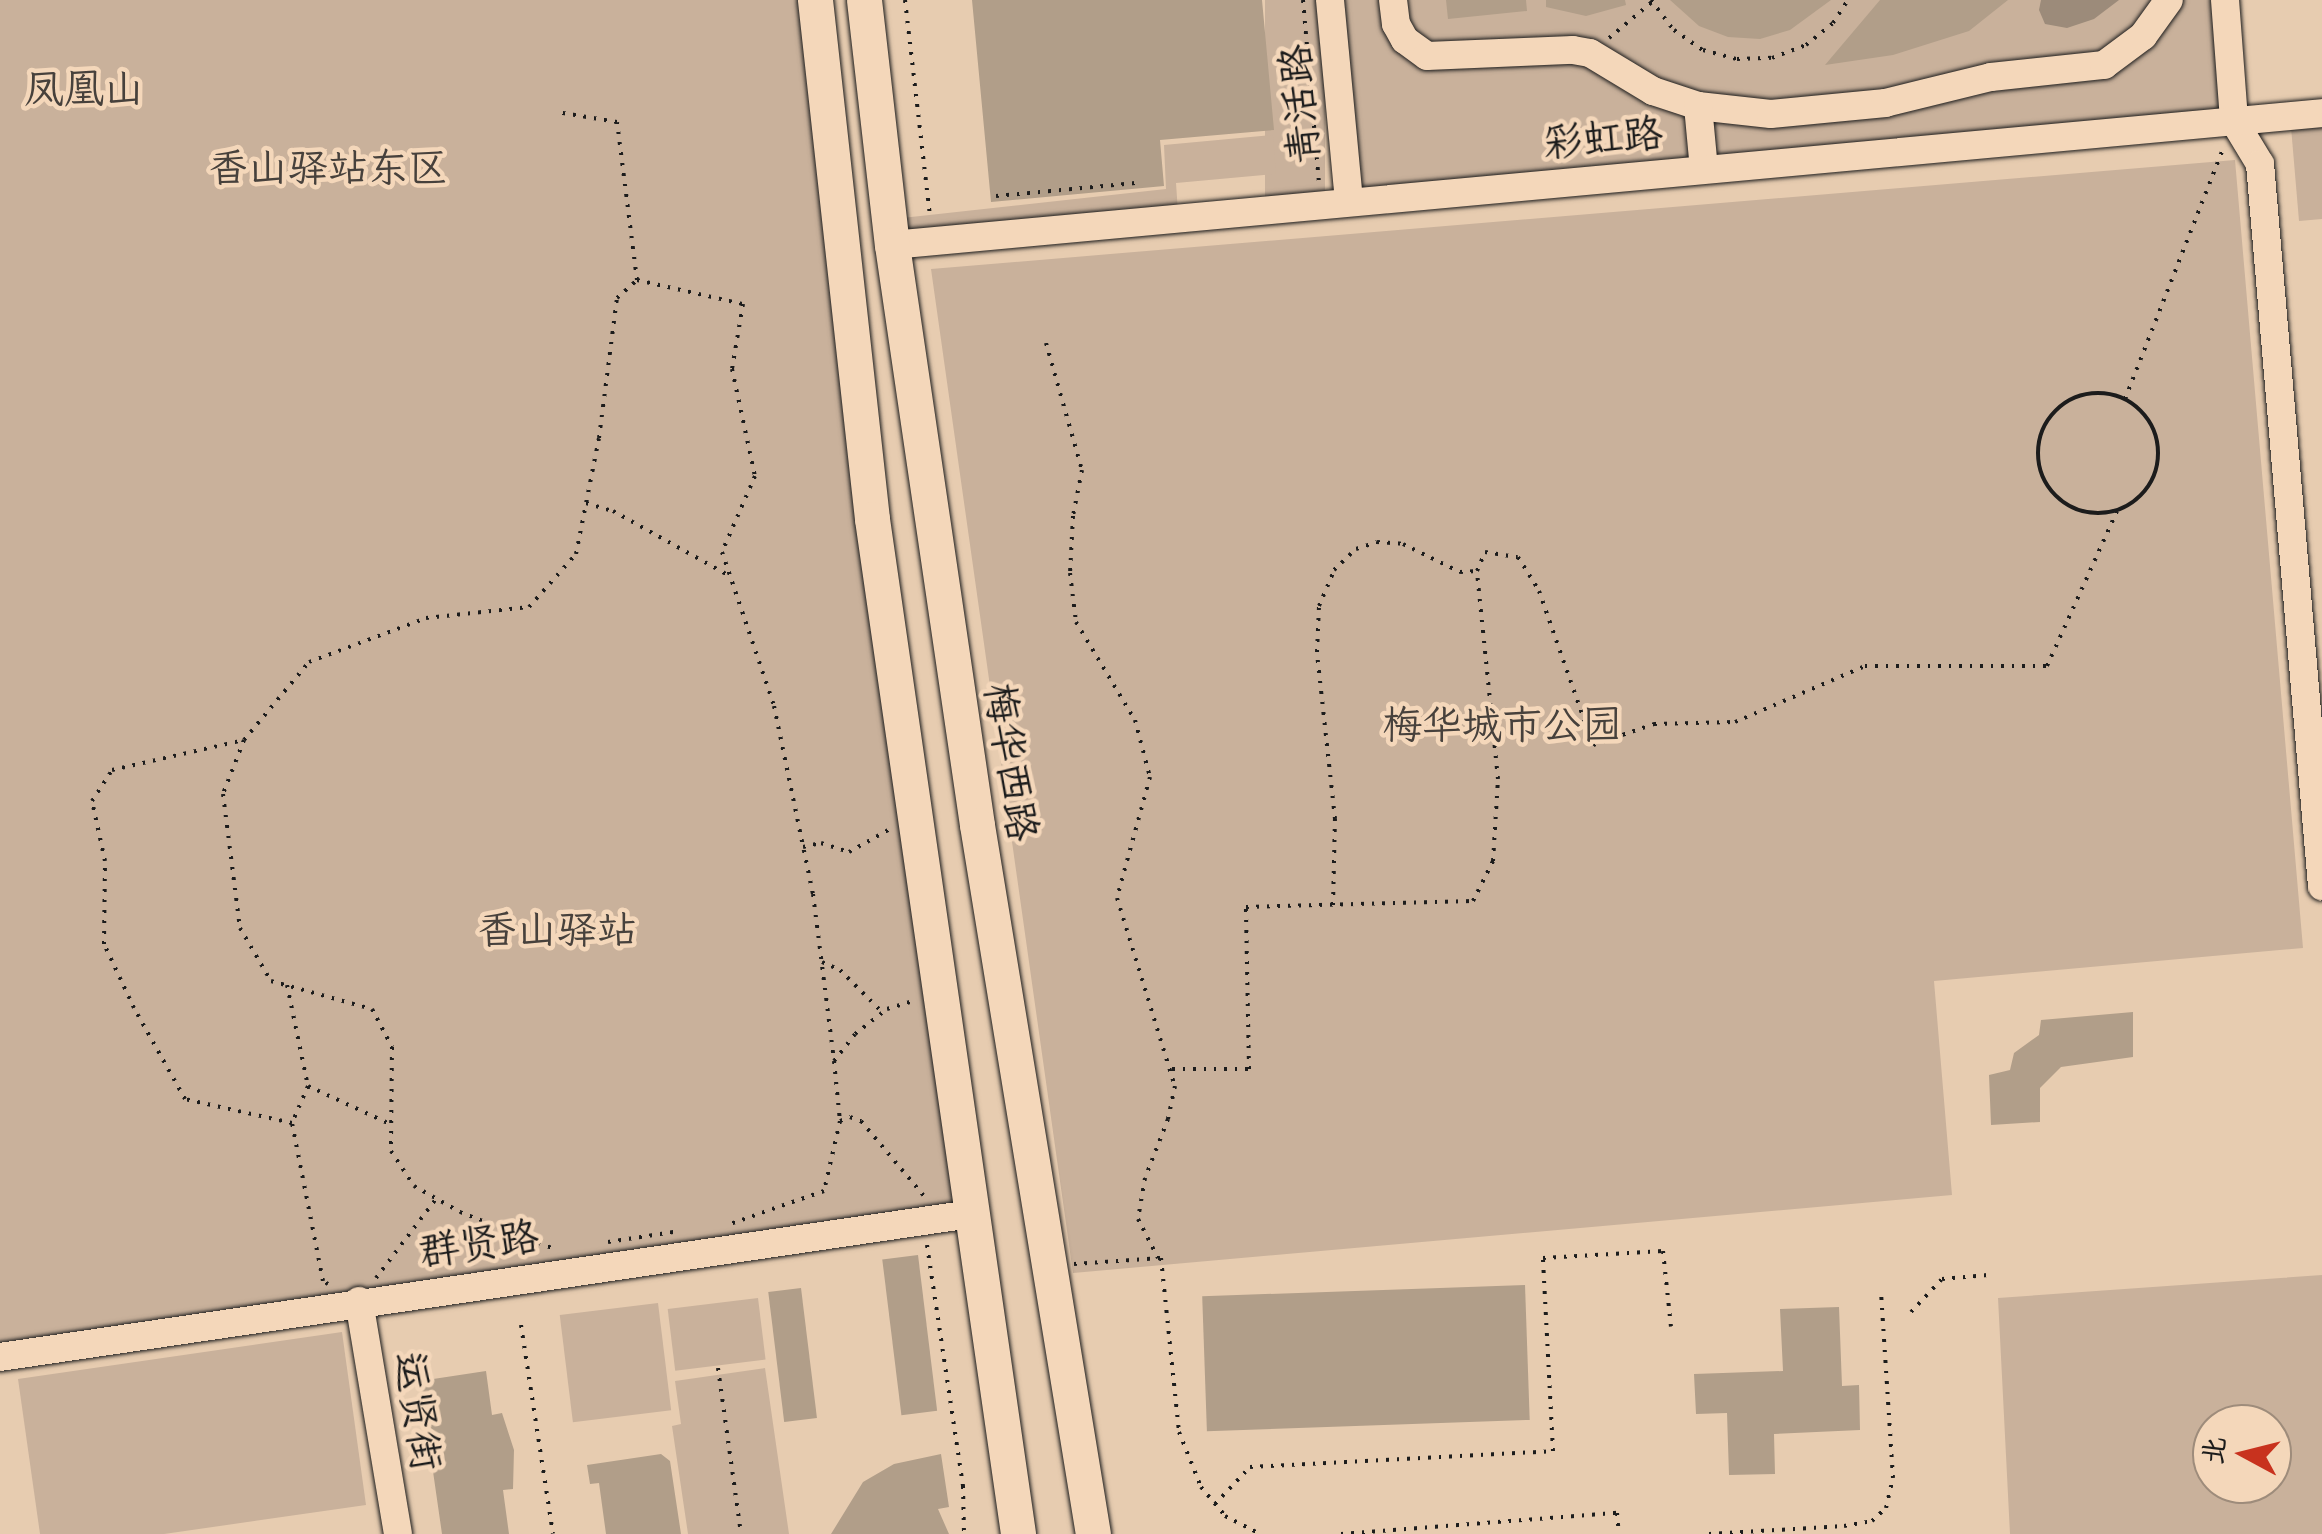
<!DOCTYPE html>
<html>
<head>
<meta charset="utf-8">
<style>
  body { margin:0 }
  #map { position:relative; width:2322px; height:1534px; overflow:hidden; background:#e7ccb0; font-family:Caveat,"LXGW WenKai TC",sans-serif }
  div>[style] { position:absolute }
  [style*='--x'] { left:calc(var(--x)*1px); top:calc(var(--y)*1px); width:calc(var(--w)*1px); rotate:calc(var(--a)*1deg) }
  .green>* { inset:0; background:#c9b19b; transform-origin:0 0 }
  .water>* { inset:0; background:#9c8b7a }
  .building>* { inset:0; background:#b19e89; transform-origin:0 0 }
  .path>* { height:4px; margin-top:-2px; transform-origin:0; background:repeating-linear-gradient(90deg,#1c1c1c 0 2.5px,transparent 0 10.5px) }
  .path>.ring { margin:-2px; padding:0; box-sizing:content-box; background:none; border:4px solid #1c1c1c; border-radius:50% }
  .roads { filter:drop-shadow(0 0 2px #1c1c1c) drop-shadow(0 0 2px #1c1c1c) }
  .minor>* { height:28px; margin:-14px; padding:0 14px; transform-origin:14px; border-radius:14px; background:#f4d7ba }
  .major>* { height:35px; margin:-17.5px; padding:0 17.5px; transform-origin:17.5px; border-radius:17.5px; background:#f4d7ba }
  span { translate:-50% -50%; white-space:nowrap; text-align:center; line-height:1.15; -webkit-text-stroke:9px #f4d7ba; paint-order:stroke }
  .park-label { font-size:40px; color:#47413c }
  .street-label { font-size:40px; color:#1c1c1c }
  .north { position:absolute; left:2192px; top:1404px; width:100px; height:100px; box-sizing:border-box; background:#f4d7ba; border:2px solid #9e8c7b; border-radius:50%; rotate:277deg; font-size:28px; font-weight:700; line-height:40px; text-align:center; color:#1c1c1c }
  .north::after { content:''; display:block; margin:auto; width:35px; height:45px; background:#c8321e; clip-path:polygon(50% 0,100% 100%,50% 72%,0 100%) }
</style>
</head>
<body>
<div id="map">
  <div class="green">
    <div style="clip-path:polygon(0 0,815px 0,970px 1213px,0 1356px)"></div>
    <div style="left:1265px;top:0;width:60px;height:201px"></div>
    <div style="clip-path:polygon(1330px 0,2225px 0,2233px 121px,1349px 200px)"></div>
    <div style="clip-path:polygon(2322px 125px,2322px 219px,2299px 221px,2291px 127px)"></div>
    <div style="clip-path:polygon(1273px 135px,1276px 174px,1176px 183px,1178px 212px,896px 240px,893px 219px,1166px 189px,1164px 145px)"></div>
    <div style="clip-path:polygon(2235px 160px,2303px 948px,1934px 981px,1952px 1195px,1073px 1273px,931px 269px)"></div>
    <div style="clip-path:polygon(evenodd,2322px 1275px,2322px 1534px,2010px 1534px,1998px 1298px,2322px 1275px,2272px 1424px,2272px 1484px,2212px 1484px,2212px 1424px,2272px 1424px)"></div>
    <div style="left:758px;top:1298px;width:62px;height:91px;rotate:83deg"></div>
    <div style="left:658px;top:1303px;width:108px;height:99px;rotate:83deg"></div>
    <div style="clip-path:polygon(342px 1332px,366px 1505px,164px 1534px,40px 1534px,18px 1379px)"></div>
    <div style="clip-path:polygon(765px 1368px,789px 1534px,688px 1534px,672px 1426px,681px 1424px,675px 1381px)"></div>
  </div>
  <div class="water">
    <div style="clip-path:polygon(2041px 0,2119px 0,2094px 19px,2067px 28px,2045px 24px,2039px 10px)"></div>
  </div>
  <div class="building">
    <div style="clip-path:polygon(972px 0,1262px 0,1274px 130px,1160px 140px,1164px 186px,991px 202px)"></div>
    <div style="clip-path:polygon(1446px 0,1526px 0,1527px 11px,1448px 19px)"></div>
    <div style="clip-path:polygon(1546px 0,1625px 0,1626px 5px,1586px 16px,1546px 7px)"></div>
    <div style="clip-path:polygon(1670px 0,1831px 0,1790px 30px,1760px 39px,1728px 37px,1699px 26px)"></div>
    <div style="clip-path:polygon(1880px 0,2008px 0,1969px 31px,1893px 55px,1825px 65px)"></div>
    <div style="clip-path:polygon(2133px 1012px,2133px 1057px,2061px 1067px,2040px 1088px,2040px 1122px,1991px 1125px,1989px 1075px,2010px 1070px,2014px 1053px,2039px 1035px,2041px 1020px)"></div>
    <div style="left:918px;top:1255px;width:157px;height:36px;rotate:83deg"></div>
    <div style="left:1525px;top:1285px;width:135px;height:323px;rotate:88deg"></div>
    <div style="left:801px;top:1288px;width:131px;height:33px;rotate:83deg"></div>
    <div style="clip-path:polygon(1839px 1307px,1842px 1386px,1859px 1385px,1860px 1430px,1774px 1434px,1775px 1474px,1729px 1475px,1727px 1413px,1696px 1414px,1694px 1374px,1783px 1371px,1780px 1309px)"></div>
    <div style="clip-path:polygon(486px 1371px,492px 1415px,502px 1413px,514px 1450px,513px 1489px,503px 1490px,509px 1534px,442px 1534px,420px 1381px)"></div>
    <div style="clip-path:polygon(661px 1454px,670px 1461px,681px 1534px,606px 1534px,599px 1483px,590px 1484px,587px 1465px)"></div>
    <div style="clip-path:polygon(941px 1454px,949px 1507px,938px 1509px,949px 1534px,831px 1534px,863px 1482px,894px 1464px)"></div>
  </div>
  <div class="path">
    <div style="--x:905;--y:0;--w:217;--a:83.4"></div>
    <div style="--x:1303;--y:0;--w:184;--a:85"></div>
    <div style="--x:1651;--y:0;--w:38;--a:53"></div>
    <div style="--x:1674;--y:30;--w:35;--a:35"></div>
    <div style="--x:1703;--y:50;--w:35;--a:15"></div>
    <div style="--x:1737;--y:59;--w:35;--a:-2"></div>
    <div style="--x:1772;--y:58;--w:36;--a:-21"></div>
    <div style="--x:1806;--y:45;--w:35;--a:-39"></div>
    <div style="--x:1833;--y:23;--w:27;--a:-57"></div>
    <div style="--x:1609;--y:38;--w:56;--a:-39.9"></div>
    <div style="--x:996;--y:196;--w:140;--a:-5.3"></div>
    <div style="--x:637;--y:280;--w:109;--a:12.8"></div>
    <div style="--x:743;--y:304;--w:66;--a:99.6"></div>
    <div style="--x:732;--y:369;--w:109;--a:77.9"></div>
    <div style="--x:755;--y:476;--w:83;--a:113.5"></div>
    <div style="--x:722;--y:552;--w:163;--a:71.3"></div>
    <div style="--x:774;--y:706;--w:192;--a:78.3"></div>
    <div style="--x:813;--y:894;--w:168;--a:82.8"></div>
    <div style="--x:834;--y:1061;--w:60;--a:84.3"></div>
    <div style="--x:840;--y:1121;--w:72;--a:102.9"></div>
    <div style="--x:824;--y:1191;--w:103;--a:160.7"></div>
    <div style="--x:1046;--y:343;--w:132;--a:74.2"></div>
    <div style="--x:1082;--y:470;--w:47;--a:101.1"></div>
    <div style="--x:1073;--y:516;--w:57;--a:93"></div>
    <div style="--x:1070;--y:573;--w:49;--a:83"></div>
    <div style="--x:1076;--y:622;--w:114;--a:59"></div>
    <div style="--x:1135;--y:720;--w:59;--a:75.3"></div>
    <div style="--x:1150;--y:777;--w:125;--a:105.3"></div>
    <div style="--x:1117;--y:898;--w:197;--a:72.9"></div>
    <div style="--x:1175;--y:1086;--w:34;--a:102"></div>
    <div style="--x:1168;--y:1119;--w:63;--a:111.3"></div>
    <div style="--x:1145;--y:1178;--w:42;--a:99.7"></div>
    <div style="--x:1138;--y:1219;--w:44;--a:62.9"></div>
    <div class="ring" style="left:2038px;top:393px;width:116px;height:116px"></div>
    <div style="--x:2125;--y:399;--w:269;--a:-68.6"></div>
    <div style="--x:586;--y:503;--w:28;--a:17"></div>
    <div style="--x:613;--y:511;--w:132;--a:29.1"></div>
    <div style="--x:244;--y:740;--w:58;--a:111.3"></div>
    <div style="--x:223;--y:794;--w:135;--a:82.8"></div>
    <div style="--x:240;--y:928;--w:61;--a:59.7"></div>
    <div style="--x:271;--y:981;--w:105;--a:15.5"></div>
    <div style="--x:372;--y:1009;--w:43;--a:62.2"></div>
    <div style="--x:392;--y:1047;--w:104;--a:90.6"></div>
    <div style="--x:391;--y:1151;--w:42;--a:56.7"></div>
    <div style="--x:414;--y:1186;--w:53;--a:29.5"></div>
    <div style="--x:460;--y:1212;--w:104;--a:21.4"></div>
    <div style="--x:803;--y:847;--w:18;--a:-13"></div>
    <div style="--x:821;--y:843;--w:29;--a:18"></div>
    <div style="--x:849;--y:852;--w:47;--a:-29.3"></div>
    <div style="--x:1333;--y:905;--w:86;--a:-88.7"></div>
    <div style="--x:1335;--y:819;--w:168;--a:-96.2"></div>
    <div style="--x:1317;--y:652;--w:46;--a:-87.5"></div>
    <div style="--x:1319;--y:606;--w:39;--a:-67"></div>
    <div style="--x:1334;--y:570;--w:30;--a:-44"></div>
    <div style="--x:1356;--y:549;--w:22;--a:-18"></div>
    <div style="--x:1377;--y:542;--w:26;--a:4"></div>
    <div style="--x:1403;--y:544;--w:64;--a:26.2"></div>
    <div style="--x:1460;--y:572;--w:17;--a:-3"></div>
    <div style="--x:822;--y:962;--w:20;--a:24"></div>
    <div style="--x:840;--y:970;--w:61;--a:45"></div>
    <div style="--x:287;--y:985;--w:103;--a:78.3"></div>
    <div style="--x:308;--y:1086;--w:40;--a:113.4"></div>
    <div style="--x:834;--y:1061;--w:34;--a:-52"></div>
    <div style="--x:855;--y:1034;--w:41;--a:-38"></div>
    <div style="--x:887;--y:1009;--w:30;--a:-17"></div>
    <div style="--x:1172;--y:1069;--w:77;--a:0"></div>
    <div style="--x:1249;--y:1069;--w:162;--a:-91.1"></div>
    <div style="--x:1246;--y:907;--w:227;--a:-1.5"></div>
    <div style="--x:1473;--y:901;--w:45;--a:-63.4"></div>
    <div style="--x:1493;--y:861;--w:82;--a:-86.5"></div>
    <div style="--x:1498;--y:779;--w:209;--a:-95.8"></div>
    <div style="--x:1477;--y:571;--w:21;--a:-67"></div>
    <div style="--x:1485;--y:552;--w:33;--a:9"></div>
    <div style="--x:1518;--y:557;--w:40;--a:58"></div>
    <div style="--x:1539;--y:591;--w:163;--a:70.7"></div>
    <div style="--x:1593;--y:745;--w:65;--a:-19"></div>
    <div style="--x:1654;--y:724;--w:81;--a:-1.4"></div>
    <div style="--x:1735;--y:722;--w:142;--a:-23.3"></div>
    <div style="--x:1865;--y:666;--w:182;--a:0"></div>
    <div style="--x:2047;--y:666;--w:170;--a:-65.7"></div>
    <div style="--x:308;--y:1086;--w:90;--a:24.9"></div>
    <div style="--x:840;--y:1121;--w:11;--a:-22"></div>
    <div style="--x:850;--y:1117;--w:12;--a:20"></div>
    <div style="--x:861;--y:1121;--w:98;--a:50"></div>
    <div style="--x:608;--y:1242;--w:66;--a:-8.7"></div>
    <div style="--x:927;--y:1245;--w:244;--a:81.5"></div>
    <div style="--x:963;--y:1486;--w:48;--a:88.8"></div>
    <div style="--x:1074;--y:1264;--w:87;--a:-3.9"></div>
    <div style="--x:1161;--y:1258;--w:175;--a:84.1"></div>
    <div style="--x:1179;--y:1432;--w:59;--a:68.2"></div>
    <div style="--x:1201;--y:1487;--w:38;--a:50"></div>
    <div style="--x:1225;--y:1516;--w:39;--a:27"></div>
    <div style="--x:376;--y:1278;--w:99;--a:-52.8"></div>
    <div style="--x:328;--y:1284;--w:6;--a:-149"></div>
    <div style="--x:323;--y:1281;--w:161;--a:-101.1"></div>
    <div style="--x:292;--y:1123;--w:110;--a:-167.4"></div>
    <div style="--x:185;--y:1099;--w:104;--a:-119.3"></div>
    <div style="--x:134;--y:1008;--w:71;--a:-115.1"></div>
    <div style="--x:104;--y:944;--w:83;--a:-89.3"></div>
    <div style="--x:105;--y:861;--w:61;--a:-102.2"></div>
    <div style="--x:92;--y:801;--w:37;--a:-57"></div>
    <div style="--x:112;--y:770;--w:135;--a:-12.8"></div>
    <div style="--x:244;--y:740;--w:102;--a:-50.2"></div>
    <div style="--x:309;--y:662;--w:125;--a:-20.6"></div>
    <div style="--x:426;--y:618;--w:104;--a:-6.1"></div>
    <div style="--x:529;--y:607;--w:71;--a:-48.4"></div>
    <div style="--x:576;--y:554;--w:118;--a:-78.8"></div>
    <div style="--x:599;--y:438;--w:141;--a:-82.7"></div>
    <div style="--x:617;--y:298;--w:27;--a:-42"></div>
    <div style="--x:637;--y:280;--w:159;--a:-97.2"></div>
    <div style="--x:617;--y:122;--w:61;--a:-170.5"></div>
    <div style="--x:1911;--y:1312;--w:45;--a:-46.8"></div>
    <div style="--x:1942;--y:1279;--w:46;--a:-5"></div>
    <div style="--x:521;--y:1325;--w:211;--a:81.3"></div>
    <div style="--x:718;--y:1368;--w:168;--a:82.1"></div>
    <div style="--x:1215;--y:1504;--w:51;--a:-46.6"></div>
    <div style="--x:1250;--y:1467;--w:303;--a:-3"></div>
    <div style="--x:1553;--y:1451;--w:193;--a:-93"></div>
    <div style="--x:1543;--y:1258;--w:120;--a:-3.3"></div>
    <div style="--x:1663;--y:1251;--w:76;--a:84"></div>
    <div style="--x:1341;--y:1534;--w:277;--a:-4.4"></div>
    <div style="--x:1617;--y:1513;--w:21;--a:85"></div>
    <div style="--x:1709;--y:1534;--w:135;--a:-3.4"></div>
    <div style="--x:1844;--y:1526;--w:28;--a:-10"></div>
    <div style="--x:1872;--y:1521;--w:19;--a:-43"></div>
    <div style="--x:1886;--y:1508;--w:31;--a:-77"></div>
    <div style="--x:1893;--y:1478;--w:186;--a:-93.7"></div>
  </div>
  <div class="roads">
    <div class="minor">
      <div style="--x:1330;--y:0;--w:201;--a:84.6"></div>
      <div style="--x:1393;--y:0;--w:24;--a:83"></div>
      <div style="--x:1396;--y:24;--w:18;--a:61"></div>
      <div style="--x:1405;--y:40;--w:27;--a:36"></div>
      <div style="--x:1427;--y:56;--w:146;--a:-2.4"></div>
      <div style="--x:1573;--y:50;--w:17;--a:10"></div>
      <div style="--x:1590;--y:53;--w:74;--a:31.1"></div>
      <div style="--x:1653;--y:91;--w:47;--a:18.4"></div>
      <div style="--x:1698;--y:106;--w:73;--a:6.3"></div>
      <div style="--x:1771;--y:114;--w:115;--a:-5.5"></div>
      <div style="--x:1885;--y:103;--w:109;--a:-13.8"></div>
      <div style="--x:1991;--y:77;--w:114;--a:-6.1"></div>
      <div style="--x:2104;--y:65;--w:49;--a:-36.6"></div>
      <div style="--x:2143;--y:36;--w:44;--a:-54.2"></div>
      <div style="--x:2225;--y:0;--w:121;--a:85.7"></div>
      <div style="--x:2234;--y:121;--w:50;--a:58.8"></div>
      <div style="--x:2260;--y:164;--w:725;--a:85.09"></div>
      <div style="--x:1698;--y:106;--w:63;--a:84.6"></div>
      <div style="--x:892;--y:245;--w:1436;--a:-5.27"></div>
      <div style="--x:359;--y:1301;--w:236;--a:80.5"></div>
      <div style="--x:0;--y:1357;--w:981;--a:-8.38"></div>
    </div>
    <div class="major">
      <div style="--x:815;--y:0;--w:522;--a:83.73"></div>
      <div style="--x:872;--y:519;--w:1025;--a:81.81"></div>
      <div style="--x:864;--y:0;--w:247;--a:83.5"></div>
      <div style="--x:892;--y:245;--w:586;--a:81.66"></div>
      <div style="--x:977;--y:825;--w:718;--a:80.71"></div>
    </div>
  </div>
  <div class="park-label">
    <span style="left:84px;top:89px">凤凰山</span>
    <span style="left:328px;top:168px">香山驿站东区</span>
    <span style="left:1502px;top:725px">梅华城市公园</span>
    <span style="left:557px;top:930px">香山驿站</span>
  </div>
  <div class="street-label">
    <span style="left:1300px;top:104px;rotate:-95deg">青活路</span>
    <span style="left:1603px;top:138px;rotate:-5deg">彩虹路</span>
    <span style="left:1011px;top:762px;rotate:81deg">梅华西路</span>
    <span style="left:479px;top:1244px;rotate:-8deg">群贤路</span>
    <span style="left:418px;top:1411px;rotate:81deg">运贤街</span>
  </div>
  <div class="north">北</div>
</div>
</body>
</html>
